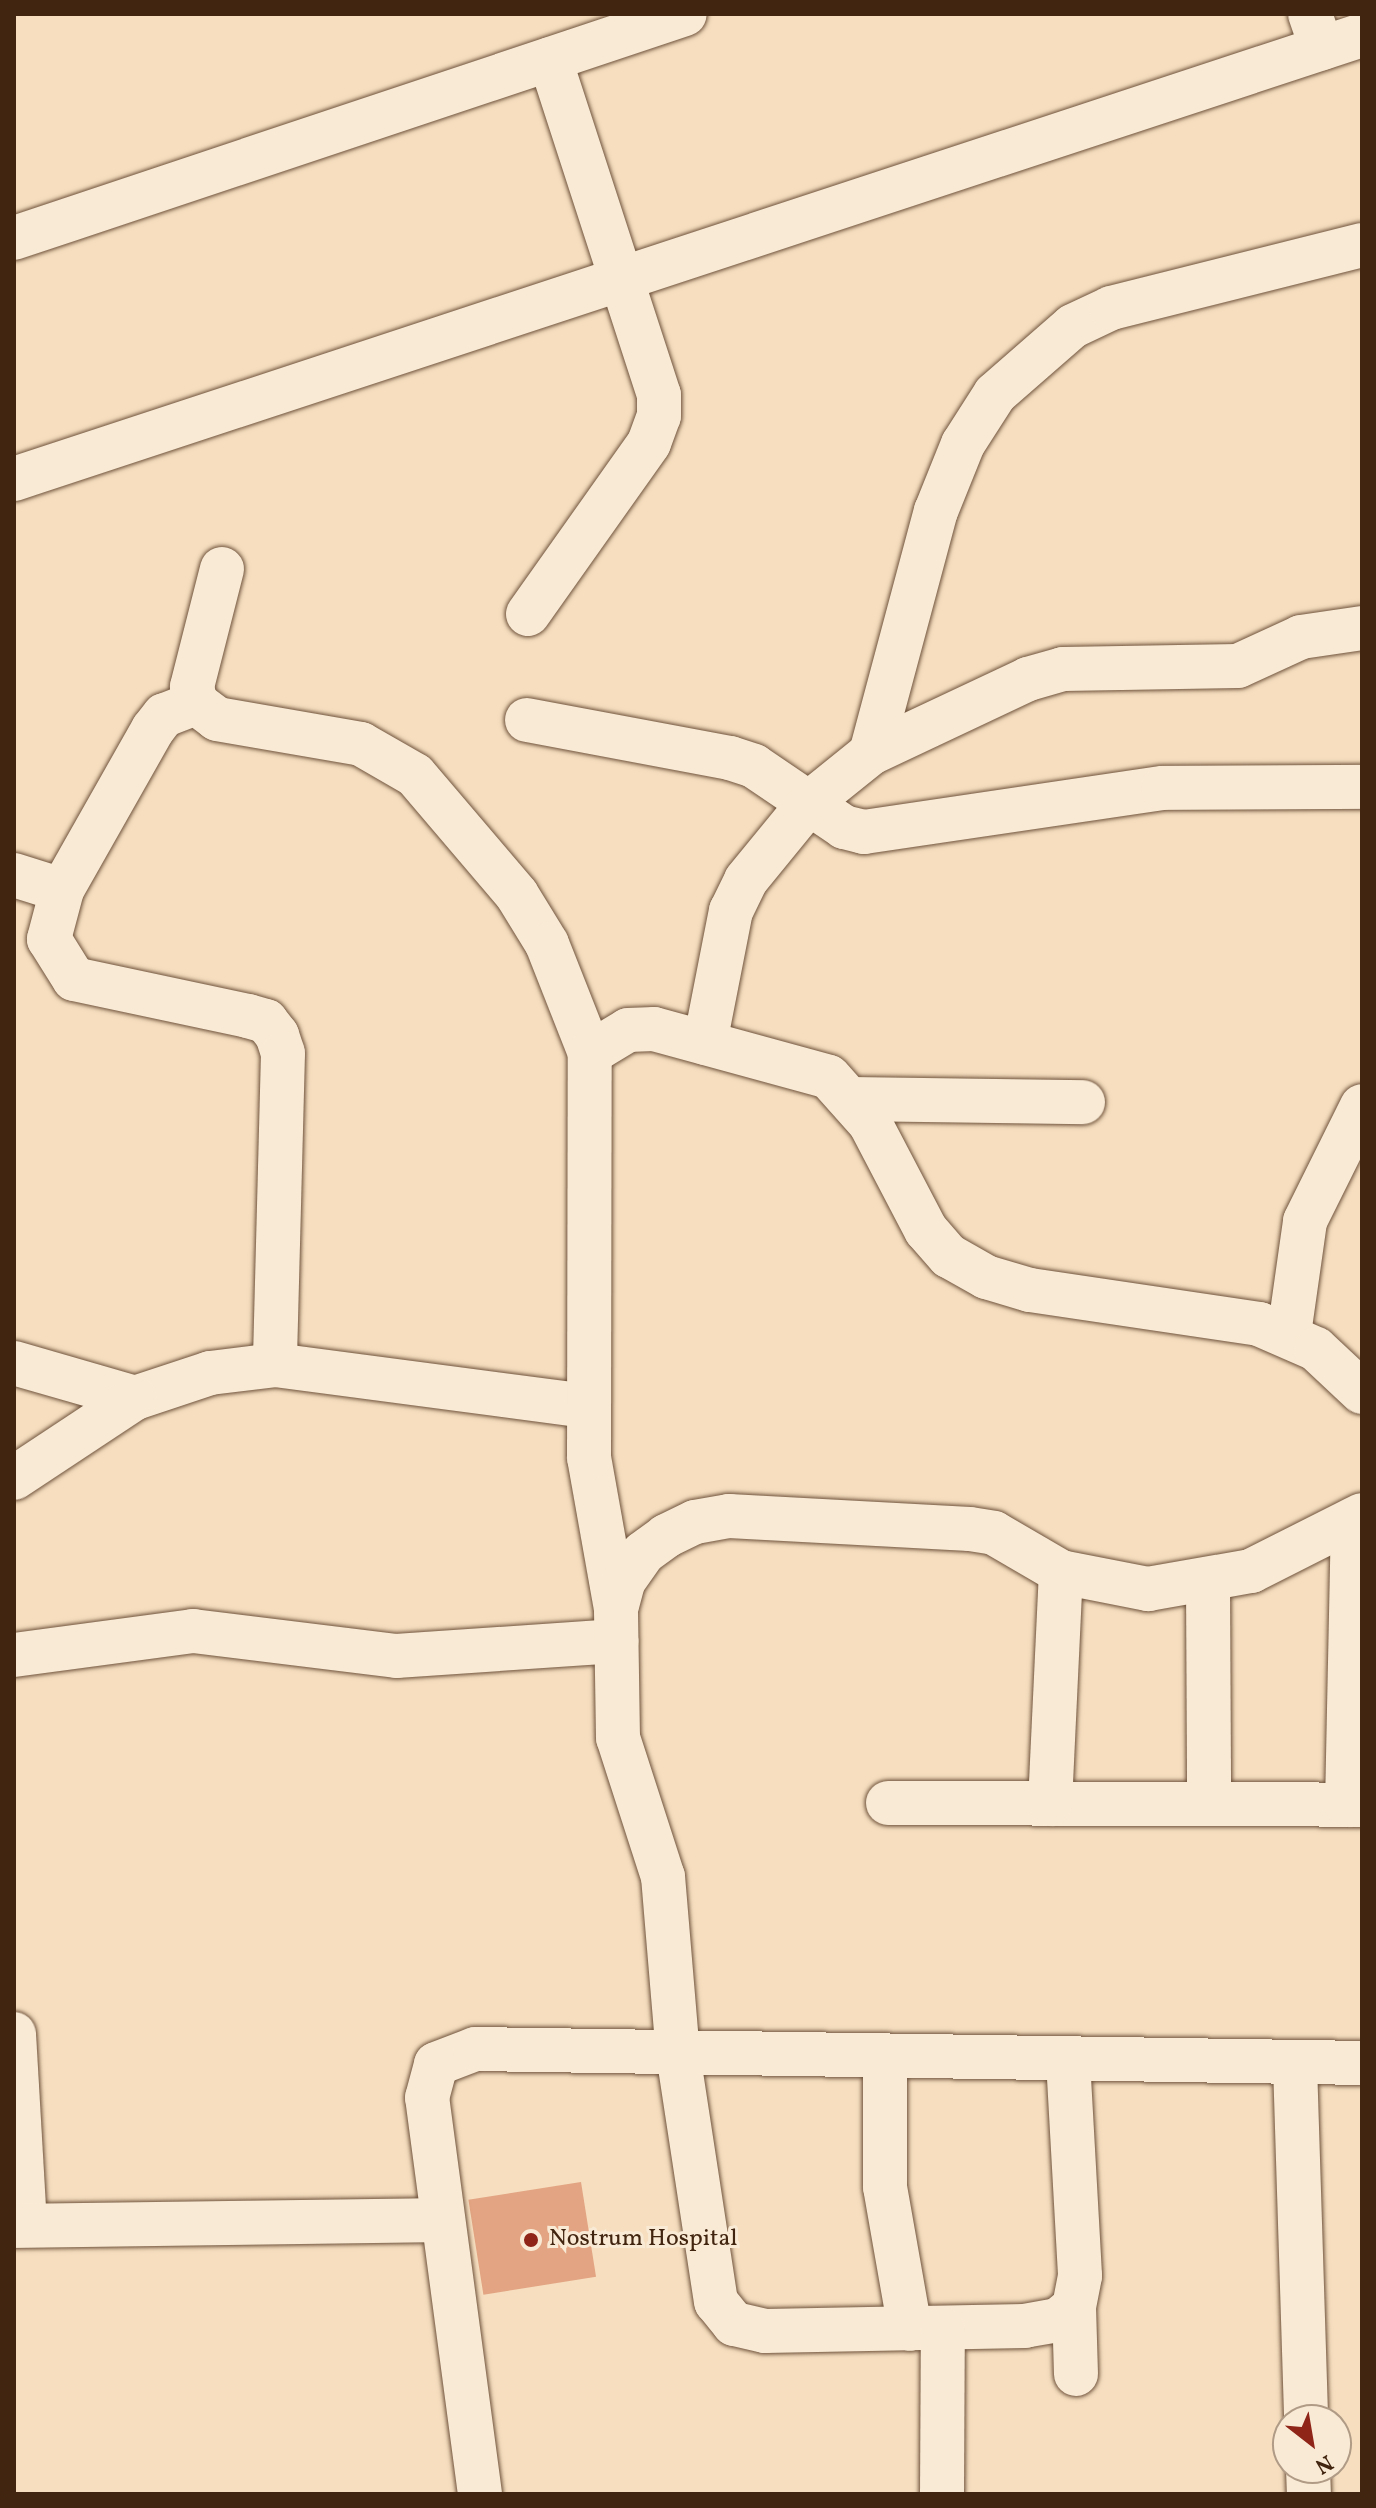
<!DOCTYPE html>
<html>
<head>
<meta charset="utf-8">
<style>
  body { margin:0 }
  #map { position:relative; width:1376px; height:2508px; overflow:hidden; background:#f6debf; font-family:Vollkorn,serif }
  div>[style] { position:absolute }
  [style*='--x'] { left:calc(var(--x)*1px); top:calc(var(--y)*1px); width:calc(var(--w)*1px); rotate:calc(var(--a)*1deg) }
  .building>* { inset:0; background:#e2a482; transform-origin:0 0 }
  .roads { filter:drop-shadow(0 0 2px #6f533c) drop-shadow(0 0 2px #6f533c) }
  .minor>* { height:44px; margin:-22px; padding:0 22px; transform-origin:22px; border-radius:22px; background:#f9ead5 }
  .dots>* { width:22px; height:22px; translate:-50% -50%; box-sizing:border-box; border:4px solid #f9ead5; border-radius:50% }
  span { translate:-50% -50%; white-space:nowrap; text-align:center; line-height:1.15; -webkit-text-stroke:6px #f9ead5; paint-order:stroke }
  .poi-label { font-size:24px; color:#422510 }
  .left { translate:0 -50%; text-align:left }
  .frame { position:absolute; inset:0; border:16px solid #422510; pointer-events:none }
  .north { position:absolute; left:1272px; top:2404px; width:80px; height:80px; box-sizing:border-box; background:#f9ead5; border:2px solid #b09b86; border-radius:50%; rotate:149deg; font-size:22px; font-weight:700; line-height:32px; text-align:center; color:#422510 }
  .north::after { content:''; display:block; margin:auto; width:28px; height:36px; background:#8f2418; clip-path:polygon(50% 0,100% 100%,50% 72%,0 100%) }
</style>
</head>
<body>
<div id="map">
  <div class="building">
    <div style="left:581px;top:2182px;width:96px;height:114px;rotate:81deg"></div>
  </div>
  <div class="roads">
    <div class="minor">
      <div style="--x:1310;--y:14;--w:36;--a:71"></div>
      <div style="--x:14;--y:238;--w:707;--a:-18.46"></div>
      <div style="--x:14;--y:479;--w:1419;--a:-18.23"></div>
      <div style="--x:222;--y:569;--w:122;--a:104.3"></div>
      <div style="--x:192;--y:687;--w:16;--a:76"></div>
      <div style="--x:196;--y:703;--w:26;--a:37"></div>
      <div style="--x:217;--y:719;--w:146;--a:9.8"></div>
      <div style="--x:361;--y:744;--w:62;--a:29.9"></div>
      <div style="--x:415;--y:775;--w:157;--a:49.6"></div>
      <div style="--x:517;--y:895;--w:57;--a:58.5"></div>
      <div style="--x:547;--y:944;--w:117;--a:68.5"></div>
      <div style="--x:528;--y:614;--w:209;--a:-54.7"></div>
      <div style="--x:649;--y:443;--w:29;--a:-70"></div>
      <div style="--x:659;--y:416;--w:21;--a:-90"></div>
      <div style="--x:659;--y:395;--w:353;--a:-108"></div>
      <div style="--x:196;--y:703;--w:34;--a:159"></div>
      <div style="--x:164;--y:715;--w:18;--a:128"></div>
      <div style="--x:153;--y:729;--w:185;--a:119.5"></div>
      <div style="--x:62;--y:890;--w:51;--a:104.9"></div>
      <div style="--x:49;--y:939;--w:47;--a:58"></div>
      <div style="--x:74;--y:979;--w:178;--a:12"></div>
      <div style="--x:248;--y:1016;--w:19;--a:16"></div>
      <div style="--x:266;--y:1021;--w:18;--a:52"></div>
      <div style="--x:277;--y:1035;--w:19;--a:72"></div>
      <div style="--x:283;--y:1053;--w:312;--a:91.5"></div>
      <div style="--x:527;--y:720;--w:207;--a:10.6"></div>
      <div style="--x:730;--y:758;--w:25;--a:18"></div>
      <div style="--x:754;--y:766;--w:109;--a:34.1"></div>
      <div style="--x:844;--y:827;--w:21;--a:14"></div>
      <div style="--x:864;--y:832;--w:302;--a:-8.4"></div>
      <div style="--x:1163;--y:788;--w:199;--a:-0.3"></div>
      <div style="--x:871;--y:753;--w:251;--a:-75"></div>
      <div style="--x:936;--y:511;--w:72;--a:-68.1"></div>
      <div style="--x:963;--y:444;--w:59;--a:-57.4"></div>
      <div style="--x:995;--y:394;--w:103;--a:-41.1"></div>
      <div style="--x:1073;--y:326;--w:42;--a:-25.3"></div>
      <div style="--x:1111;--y:308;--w:259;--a:-14.1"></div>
      <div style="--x:14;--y:875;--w:50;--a:17.4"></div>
      <div style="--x:705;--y:1043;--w:135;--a:-78.9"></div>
      <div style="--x:731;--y:911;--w:34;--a:-64"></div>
      <div style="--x:746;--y:880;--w:99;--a:-50.7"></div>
      <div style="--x:809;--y:803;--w:80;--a:-38.9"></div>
      <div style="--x:871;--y:753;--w:174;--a:-25.2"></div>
      <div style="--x:1028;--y:679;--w:36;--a:-16"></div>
      <div style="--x:1063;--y:669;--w:175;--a:-1"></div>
      <div style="--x:1238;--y:666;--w:69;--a:-24.7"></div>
      <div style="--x:1301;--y:637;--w:62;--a:-8.4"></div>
      <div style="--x:855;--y:1099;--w:228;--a:0.8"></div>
      <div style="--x:1289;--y:1334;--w:114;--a:-81.9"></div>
      <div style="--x:1305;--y:1221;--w:128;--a:-63.6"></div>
      <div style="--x:14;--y:1363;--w:126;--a:16.1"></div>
      <div style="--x:135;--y:1398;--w:79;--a:-18.4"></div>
      <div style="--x:210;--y:1373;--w:65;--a:-7"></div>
      <div style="--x:275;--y:1365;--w:315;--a:7.5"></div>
      <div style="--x:14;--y:1478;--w:145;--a:-33.5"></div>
      <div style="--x:1208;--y:1583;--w:221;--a:89.7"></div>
      <div style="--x:616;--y:1609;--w:153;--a:-100.1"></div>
      <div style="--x:589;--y:1458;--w:405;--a:-89.9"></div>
      <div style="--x:590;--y:1053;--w:44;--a:-31.2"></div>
      <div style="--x:628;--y:1030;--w:26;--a:-2"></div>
      <div style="--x:654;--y:1029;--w:181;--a:15.3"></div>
      <div style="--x:829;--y:1077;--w:62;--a:48.3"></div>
      <div style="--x:870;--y:1123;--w:121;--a:62.4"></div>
      <div style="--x:926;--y:1230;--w:35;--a:49"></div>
      <div style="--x:949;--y:1256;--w:43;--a:29.6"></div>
      <div style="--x:986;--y:1277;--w:46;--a:16.5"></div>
      <div style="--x:1030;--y:1290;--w:232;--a:8.4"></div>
      <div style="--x:1259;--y:1324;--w:62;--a:23.7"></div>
      <div style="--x:1316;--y:1349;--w:63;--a:43.1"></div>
      <div style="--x:14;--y:1655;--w:181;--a:-7.6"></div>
      <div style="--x:193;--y:1631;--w:205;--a:7"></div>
      <div style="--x:396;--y:1656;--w:221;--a:-3.9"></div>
      <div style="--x:888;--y:1803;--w:474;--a:0.2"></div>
      <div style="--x:1050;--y:1804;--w:232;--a:-87.3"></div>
      <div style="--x:1347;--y:1805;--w:285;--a:-88.8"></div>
      <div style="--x:14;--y:2034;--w:191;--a:86.7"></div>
      <div style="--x:885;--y:2057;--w:130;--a:90"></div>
      <div style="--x:885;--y:2187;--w:144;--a:80"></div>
      <div style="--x:1068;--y:2060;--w:216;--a:86.8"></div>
      <div style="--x:1080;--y:2276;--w:32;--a:101"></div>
      <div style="--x:1074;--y:2307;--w:21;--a:141"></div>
      <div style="--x:1058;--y:2320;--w:34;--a:170"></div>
      <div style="--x:1025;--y:2326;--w:260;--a:178.9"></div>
      <div style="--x:765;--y:2331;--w:32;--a:-167"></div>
      <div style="--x:734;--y:2324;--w:28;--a:-129"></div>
      <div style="--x:716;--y:2302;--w:250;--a:-98.7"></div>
      <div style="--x:678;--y:2055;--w:179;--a:-94.8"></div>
      <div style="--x:663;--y:1877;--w:146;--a:-107.9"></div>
      <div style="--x:618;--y:1738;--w:129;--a:-90.9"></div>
      <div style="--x:616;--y:1609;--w:28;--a:-75"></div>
      <div style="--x:623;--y:1582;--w:35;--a:-55"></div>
      <div style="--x:643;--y:1553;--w:29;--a:-36"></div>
      <div style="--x:666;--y:1536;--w:32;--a:-26"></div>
      <div style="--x:695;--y:1522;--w:35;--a:-10"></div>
      <div style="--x:729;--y:1516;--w:241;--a:3.1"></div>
      <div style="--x:970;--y:1529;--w:24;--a:9"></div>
      <div style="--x:994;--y:1533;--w:78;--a:30.2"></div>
      <div style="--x:1061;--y:1572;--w:89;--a:11.1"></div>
      <div style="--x:1148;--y:1589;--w:105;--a:-9.9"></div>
      <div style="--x:1251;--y:1571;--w:124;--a:-26.8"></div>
      <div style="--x:1295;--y:2064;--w:356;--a:88.2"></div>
      <div style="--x:14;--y:2226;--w:429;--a:-0.8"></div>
      <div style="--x:1074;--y:2307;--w:67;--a:88.3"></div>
      <div style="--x:1308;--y:2468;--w:26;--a:88"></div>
      <div style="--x:480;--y:2494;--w:400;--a:-97.6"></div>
      <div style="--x:427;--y:2098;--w:35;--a:-75"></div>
      <div style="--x:436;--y:2064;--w:42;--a:-21"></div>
      <div style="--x:475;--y:2049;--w:887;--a:0.9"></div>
      <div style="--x:942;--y:2494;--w:165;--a:-89.7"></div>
    </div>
  </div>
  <div class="dots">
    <div style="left:531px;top:2240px;background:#8f2418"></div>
  </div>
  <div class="poi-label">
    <span class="left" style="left:549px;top:2240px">Nostrum Hospital</span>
  </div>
  <div class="frame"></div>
  <div class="north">N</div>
</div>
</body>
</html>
